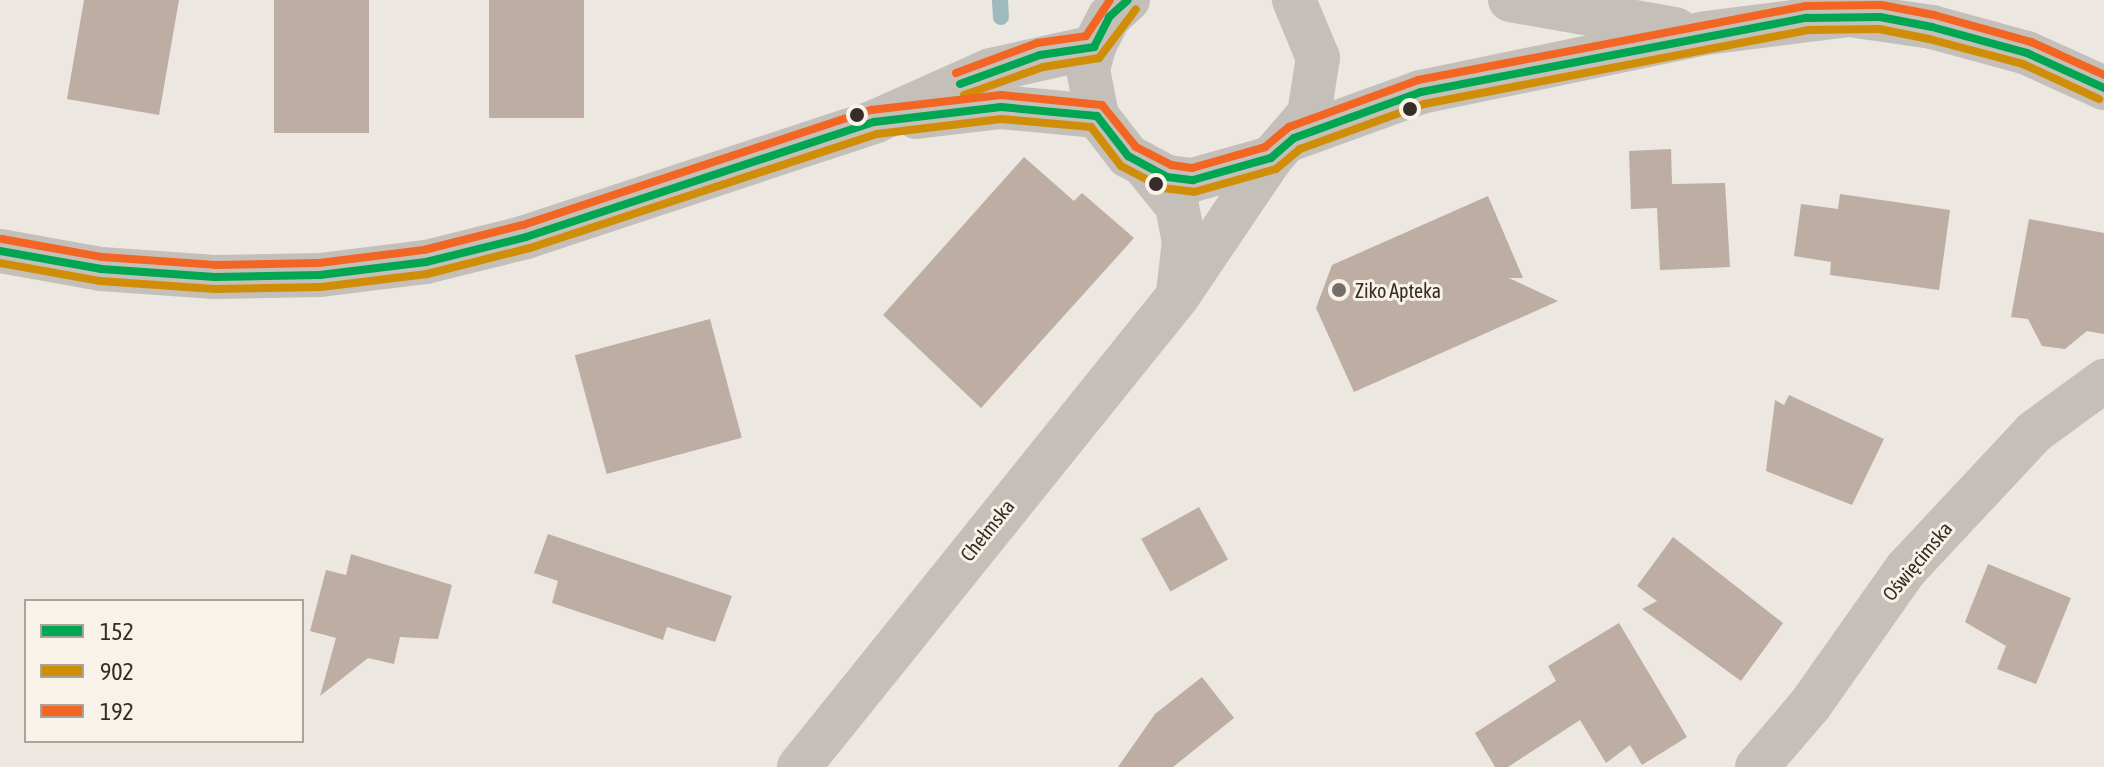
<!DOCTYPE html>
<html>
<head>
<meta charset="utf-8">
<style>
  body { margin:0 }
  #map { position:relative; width:2104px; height:767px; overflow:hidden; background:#ece7e0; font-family:"Asap Condensed",sans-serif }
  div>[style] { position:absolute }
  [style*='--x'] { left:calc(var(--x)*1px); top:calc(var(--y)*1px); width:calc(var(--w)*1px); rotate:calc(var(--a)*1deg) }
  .stream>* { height:16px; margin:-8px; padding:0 8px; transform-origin:8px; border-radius:8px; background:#9ebabc }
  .building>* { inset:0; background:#beada3; transform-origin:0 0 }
  .minor>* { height:44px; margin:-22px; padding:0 22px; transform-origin:22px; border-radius:22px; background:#c5bfb9 }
  .tertiary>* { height:44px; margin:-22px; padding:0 22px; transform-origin:22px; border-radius:22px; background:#c5bfb9 }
  .bus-1>* { height:8px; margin:-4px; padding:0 4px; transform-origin:4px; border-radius:4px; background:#00a651 }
  .bus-2>* { height:8px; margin:-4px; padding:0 4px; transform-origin:4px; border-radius:4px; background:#d08e08 }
  .bus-3>* { height:8px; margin:-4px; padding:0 4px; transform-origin:4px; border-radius:4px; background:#f26522 }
  .dots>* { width:22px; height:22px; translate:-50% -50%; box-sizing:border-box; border:4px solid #f8f2e8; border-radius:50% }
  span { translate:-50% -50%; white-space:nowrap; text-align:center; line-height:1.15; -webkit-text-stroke:6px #f8f2e8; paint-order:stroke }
  .poi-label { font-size:20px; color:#352d28 }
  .left { translate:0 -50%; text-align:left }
  .street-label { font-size:20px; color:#352d28 }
  .legend { position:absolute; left:24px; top:599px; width:280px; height:144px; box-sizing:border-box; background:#f8f2e8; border:2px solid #aaa39b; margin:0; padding:10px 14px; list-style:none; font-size:24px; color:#352d28 }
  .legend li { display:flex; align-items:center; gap:16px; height:40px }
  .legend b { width:40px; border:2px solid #aaa39b }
</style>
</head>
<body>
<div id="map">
  <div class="stream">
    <div style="--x:1000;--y:0;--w:17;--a:87"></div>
  </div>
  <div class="building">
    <div style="clip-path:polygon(84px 0,179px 0,159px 115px,67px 99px)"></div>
    <div style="left:274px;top:0;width:95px;height:133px"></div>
    <div style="left:489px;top:0;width:95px;height:118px"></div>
    <div style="clip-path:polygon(1671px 149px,1672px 184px,1725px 183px,1730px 267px,1660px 270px,1657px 208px,1631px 209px,1629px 151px)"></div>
    <div style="clip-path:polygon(1024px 157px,1074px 201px,1082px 193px,1134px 238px,981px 408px,883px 315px)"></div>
    <div style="clip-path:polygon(1840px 194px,1950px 210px,1939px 290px,1830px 275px,1831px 262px,1794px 256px,1801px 204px,1838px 209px)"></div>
    <div style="clip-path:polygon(1488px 196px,1523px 278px,1509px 278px,1558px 301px,1354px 392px,1316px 308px,1332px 265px)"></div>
    <div style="clip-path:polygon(2029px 219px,2104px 233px,2104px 334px,2087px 331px,2065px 349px,2042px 346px,2028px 319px,2011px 317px)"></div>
    <div style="left:710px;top:319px;width:123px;height:140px;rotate:75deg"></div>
    <div style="clip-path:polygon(1789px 395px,1884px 439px,1852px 505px,1766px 471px,1775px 400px,1784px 405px)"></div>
    <div style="left:1199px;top:507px;width:60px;height:66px;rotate:61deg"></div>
    <div style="clip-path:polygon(548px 534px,732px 596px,715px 642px,667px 627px,663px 640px,552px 603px,558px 581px,534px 573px)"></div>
    <div style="clip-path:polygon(1673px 537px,1783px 623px,1741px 681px,1642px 609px,1657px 601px,1637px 586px)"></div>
    <div style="clip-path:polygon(351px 554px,452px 585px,438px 639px,400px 637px,394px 664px,368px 658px,320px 696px,336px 638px,310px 631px,326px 570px,346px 575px)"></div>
    <div style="clip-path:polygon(1988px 564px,2071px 598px,2036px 684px,1997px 669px,2006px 646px,1965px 622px)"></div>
    <div style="clip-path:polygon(1619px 623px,1687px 737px,1642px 765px,1630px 745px,1606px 763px,1580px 720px,1508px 767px,1495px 767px,1475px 733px,1556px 681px,1548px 666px)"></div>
    <div style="clip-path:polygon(1202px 677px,1234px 718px,1173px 767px,1118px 767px,1155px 714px)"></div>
  </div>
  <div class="minor">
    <div style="--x:1757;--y:767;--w:82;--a:-49.5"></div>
    <div style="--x:1810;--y:705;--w:166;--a:-54.8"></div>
    <div style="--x:1906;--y:569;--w:187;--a:-46.9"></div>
    <div style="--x:2034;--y:432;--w:87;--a:-36.1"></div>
  </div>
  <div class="tertiary">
    <div style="--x:1128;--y:0;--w:25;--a:138"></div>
    <div style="--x:1109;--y:17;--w:34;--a:117"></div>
    <div style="--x:1094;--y:47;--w:23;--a:105"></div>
    <div style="--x:1088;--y:69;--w:48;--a:79.2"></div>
    <div style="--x:1097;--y:116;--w:51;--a:52.2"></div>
    <div style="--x:1128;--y:156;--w:44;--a:28.3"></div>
    <div style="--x:1167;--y:177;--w:26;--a:7"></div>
    <div style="--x:1193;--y:180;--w:81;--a:-15.8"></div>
    <div style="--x:1271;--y:158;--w:58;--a:-49.2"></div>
    <div style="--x:1309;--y:114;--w:57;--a:-80.9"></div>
    <div style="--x:1318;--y:58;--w:63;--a:-112.5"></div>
    <div style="--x:1510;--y:0;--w:168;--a:10"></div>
    <div style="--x:916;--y:117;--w:86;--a:-6.7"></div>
    <div style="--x:1001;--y:107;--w:96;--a:5.4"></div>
    <div style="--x:1294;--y:138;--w:135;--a:-19.9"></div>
    <div style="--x:1421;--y:92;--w:291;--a:-11.7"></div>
    <div style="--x:1706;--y:33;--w:144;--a:-7.2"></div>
    <div style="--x:1849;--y:15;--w:84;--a:8.2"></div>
    <div style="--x:1932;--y:27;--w:98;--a:15.3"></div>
    <div style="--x:2027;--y:53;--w:85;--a:24.4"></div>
    <div style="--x:1143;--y:164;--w:54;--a:51"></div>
    <div style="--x:1177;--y:206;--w:36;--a:79"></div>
    <div style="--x:1184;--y:241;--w:52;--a:96.6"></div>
    <div style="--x:0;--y:251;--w:103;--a:10.1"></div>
    <div style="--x:101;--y:269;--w:114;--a:4"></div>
    <div style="--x:215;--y:277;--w:105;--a:-1.1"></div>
    <div style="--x:320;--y:275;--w:107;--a:-7"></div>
    <div style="--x:426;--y:262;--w:103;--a:-14"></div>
    <div style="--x:526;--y:237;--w:367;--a:-18.3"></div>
    <div style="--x:874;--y:122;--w:128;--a:-24"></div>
    <div style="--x:991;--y:70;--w:106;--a:-12.6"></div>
    <div style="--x:799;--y:767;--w:605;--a:-51.18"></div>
    <div style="--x:1178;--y:296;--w:166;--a:-56"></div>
  </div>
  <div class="bus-1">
    <div style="--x:960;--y:84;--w:85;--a:-19.9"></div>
    <div style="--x:1040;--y:55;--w:55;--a:-8.4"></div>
    <div style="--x:1094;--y:47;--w:34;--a:-63"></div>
    <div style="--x:1109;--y:17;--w:25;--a:-42"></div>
    <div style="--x:0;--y:251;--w:103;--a:10.1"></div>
    <div style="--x:101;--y:269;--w:114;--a:4"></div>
    <div style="--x:215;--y:277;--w:105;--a:-1.1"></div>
    <div style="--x:320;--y:275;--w:107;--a:-7"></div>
    <div style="--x:426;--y:262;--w:103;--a:-14"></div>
    <div style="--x:526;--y:237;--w:367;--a:-18.3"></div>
    <div style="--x:874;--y:122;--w:128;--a:-6.7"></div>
    <div style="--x:1001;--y:107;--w:96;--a:5.4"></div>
    <div style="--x:1097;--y:116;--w:51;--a:52.2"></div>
    <div style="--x:1128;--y:156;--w:44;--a:28.3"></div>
    <div style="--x:1167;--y:177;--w:26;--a:7"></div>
    <div style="--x:1193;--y:180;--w:81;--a:-15.8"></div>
    <div style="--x:1271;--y:158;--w:30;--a:-41"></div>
    <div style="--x:1294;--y:138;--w:135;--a:-19.9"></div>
    <div style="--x:1421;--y:92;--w:393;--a:-10.9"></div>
    <div style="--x:1807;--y:18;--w:73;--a:-0.8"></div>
    <div style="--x:1880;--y:17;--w:53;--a:10.9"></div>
    <div style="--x:1932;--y:27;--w:98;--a:15.3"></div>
    <div style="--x:2027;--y:53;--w:85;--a:24.4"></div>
  </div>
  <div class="bus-2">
    <div style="--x:964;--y:95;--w:84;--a:-19.5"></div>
    <div style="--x:1043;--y:67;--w:57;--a:-9.1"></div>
    <div style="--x:1099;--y:58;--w:61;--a:-52.9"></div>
    <div style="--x:0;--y:263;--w:102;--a:10.2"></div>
    <div style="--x:100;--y:281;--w:115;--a:4"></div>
    <div style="--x:215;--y:289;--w:106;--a:-1.1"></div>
    <div style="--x:321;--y:287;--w:107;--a:-7"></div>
    <div style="--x:427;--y:274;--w:106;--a:-14.2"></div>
    <div style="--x:530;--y:248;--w:365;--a:-18.2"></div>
    <div style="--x:877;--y:134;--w:125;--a:-6.9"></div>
    <div style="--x:1001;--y:119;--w:90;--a:5.1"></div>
    <div style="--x:1091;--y:127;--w:49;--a:52.4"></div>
    <div style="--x:1121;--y:166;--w:47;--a:27.6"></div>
    <div style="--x:1163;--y:188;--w:31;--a:7"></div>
    <div style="--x:1194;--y:192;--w:85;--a:-15.7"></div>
    <div style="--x:1276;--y:169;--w:31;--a:-40"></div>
    <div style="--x:1300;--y:149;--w:132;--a:-19.9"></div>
    <div style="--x:1424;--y:104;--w:391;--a:-10.9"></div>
    <div style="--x:1808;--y:30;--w:71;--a:-0.8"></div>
    <div style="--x:1879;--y:29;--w:51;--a:11.3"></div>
    <div style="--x:1929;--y:39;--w:97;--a:14.9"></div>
    <div style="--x:2023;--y:64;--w:84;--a:24.7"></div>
  </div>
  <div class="bus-3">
    <div style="--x:956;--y:73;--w:86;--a:-20.3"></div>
    <div style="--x:1037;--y:43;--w:49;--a:-8.1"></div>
    <div style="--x:1086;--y:36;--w:43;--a:-56.3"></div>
    <div style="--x:2;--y:239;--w:102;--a:10.2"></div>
    <div style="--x:102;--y:257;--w:113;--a:4"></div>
    <div style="--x:215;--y:265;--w:104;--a:-1.1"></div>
    <div style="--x:319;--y:263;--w:106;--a:-7.1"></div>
    <div style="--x:424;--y:250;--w:102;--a:-14.2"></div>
    <div style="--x:523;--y:225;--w:367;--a:-18.3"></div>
    <div style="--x:871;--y:110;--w:131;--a:-6.6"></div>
    <div style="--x:1001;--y:95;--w:101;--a:5.7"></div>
    <div style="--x:1102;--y:105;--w:54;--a:51"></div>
    <div style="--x:1136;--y:147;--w:39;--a:27"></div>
    <div style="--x:1171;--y:165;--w:21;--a:8"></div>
    <div style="--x:1192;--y:168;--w:76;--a:-16"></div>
    <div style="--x:1265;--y:147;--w:31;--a:-40"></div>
    <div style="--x:1289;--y:127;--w:137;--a:-20"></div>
    <div style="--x:1418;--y:80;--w:395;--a:-10.8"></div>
    <div style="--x:1806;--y:6;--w:75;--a:-0.8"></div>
    <div style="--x:1881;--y:5;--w:54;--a:10.7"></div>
    <div style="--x:1934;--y:15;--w:101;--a:15.6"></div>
    <div style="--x:2031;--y:42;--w:80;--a:24.3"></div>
  </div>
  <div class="dots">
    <div style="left:1410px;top:109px;background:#352d28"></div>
    <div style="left:857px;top:115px;background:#352d28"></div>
    <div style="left:1156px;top:184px;background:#352d28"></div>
    <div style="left:1339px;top:290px;background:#756e68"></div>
  </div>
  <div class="poi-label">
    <span class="left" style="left:1355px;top:290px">Ziko Apteka</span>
  </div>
  <div class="street-label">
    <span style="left:987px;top:530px;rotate:-51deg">Chełmska</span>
    <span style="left:1917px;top:561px;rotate:-50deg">Oświęcimska</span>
  </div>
  <ul class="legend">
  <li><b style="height:10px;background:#00a651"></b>152</li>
  <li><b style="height:10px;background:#d08e08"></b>902</li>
  <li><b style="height:10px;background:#f26522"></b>192</li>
  </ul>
</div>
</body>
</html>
